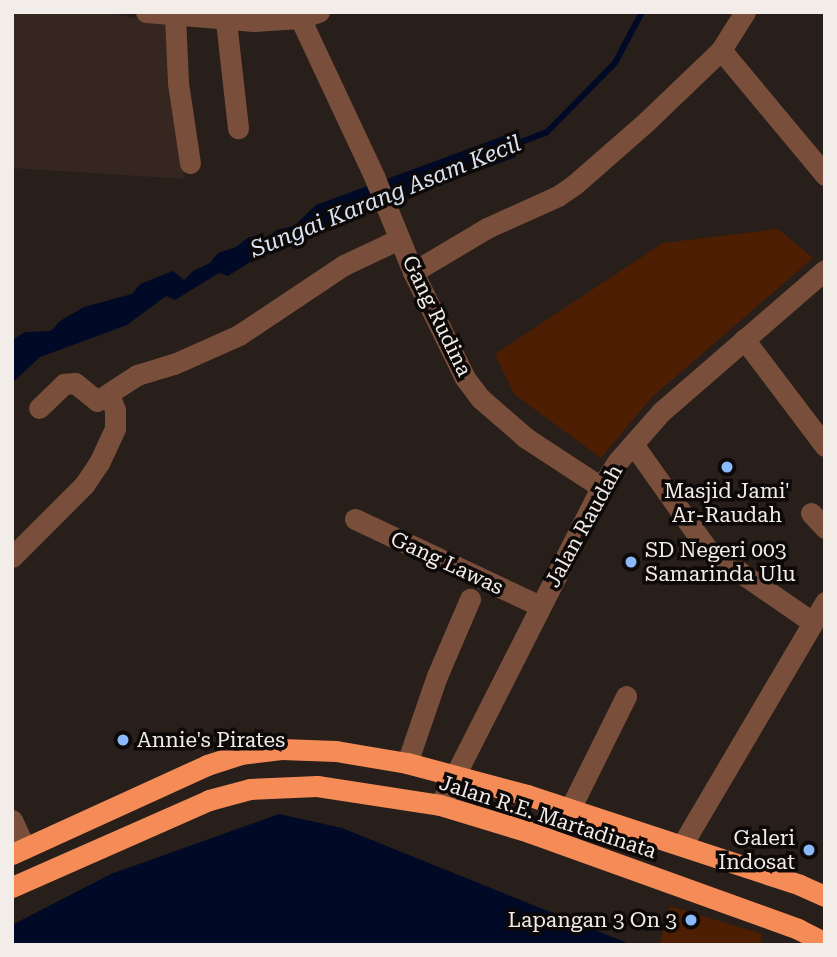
<!DOCTYPE html>
<html>
<head>
<meta charset="utf-8">
<style>
  body { margin:0 }
  #map { position:relative; width:837px; height:957px; overflow:hidden; background:#281f1a; font-family:"Roboto Serif",serif }
  div>[style] { position:absolute }
  [style*='--x'] { left:calc(var(--x)*1px); top:calc(var(--y)*1px); width:calc(var(--w)*1px); rotate:calc(var(--a)*1deg) }
  .built>* { inset:0; background:#35261f }
  .green>* { inset:0; background:#4e1e02 }
  .water>* { inset:0; background:#000926 }
  .stream>* { height:6px; margin:-3px; padding:0 3px; transform-origin:3px; border-radius:3px; background:#000926 }
  .minor>* { height:21px; margin:-10.5px; padding:0 10.5px; transform-origin:10.5px; border-radius:10.5px; background:#794f3b }
  .highway>* { height:21px; margin:-10.5px; padding:0 10.5px; transform-origin:10.5px; border-radius:10.5px; background:#f58c58 }
  .dots>* { width:19px; height:19px; translate:-50% -50%; box-sizing:border-box; border:4px solid #0d0908; border-radius:50% }
  span { translate:-50% -50%; white-space:nowrap; text-align:center; line-height:1.15; -webkit-text-stroke:7px #0d0908; paint-order:stroke }
  .street-label { font-size:21px; color:#f3edea }
  .poi-label { font-size:21px; color:#f3edea }
  .left { translate:0 -50%; text-align:left }
  .right { translate:-100% -50%; text-align:right }
  .water-label { font-size:23px; color:#d9e3f1; font-style:italic }
  .frame { position:absolute; inset:0; border:14px solid #f3edea; pointer-events:none }
</style>
</head>
<body>
<div id="map">
  <div class="built">
    <div style="clip-path:polygon(12px 12px,105px 12px,168px 25px,184px 179px,12px 168px)"></div>
  </div>
  <div class="green">
    <div style="clip-path:polygon(778px 229px,813px 258px,652px 397px,601px 458px,514px 394px,495px 354px,663px 243px)"></div>
    <div style="clip-path:polygon(670px 906px,762px 934px,760px 945px,659px 945px)"></div>
  </div>
  <div class="water">
    <div style="clip-path:polygon(506px 135px,516px 157px,280px 243px,228px 276px,219px 273px,175px 300px,166px 296px,127px 325px,40px 357px,12px 383px,12px 340px,25px 332px,51px 331px,60px 321px,84px 307px,132px 294px,140px 284px,173px 271px,184px 280px,193px 271px,210px 263px,218px 253px,236px 247px,249px 237px,263px 241px,277px 230px,294px 226px,316px 205px)"></div>
    <div style="clip-path:polygon(279px 814px,342px 828px,632px 945px,12px 945px,12px 925px,111px 874px)"></div>
  </div>
  <div class="stream">
    <div style="--x:503;--y:149;--w:47;--a:-21.1"></div>
    <div style="--x:547;--y:132;--w:97;--a:-45.4"></div>
    <div style="--x:615;--y:63;--w:58;--a:-62.1"></div>
  </div>
  <div class="minor">
    <div style="--x:146;--y:12;--w:108;--a:4.8"></div>
    <div style="--x:254;--y:21;--w:46;--a:-3.7"></div>
    <div style="--x:300;--y:18;--w:20;--a:-18"></div>
    <div style="--x:175;--y:16;--w:67;--a:87.4"></div>
    <div style="--x:178;--y:83;--w:81;--a:81.5"></div>
    <div style="--x:300;--y:18;--w:174;--a:64.9"></div>
    <div style="--x:374;--y:176;--w:104;--a:67.9"></div>
    <div style="--x:413;--y:272;--w:118;--a:63.9"></div>
    <div style="--x:465;--y:378;--w:25;--a:53"></div>
    <div style="--x:480;--y:398;--w:61;--a:41"></div>
    <div style="--x:526;--y:438;--w:90;--a:33.2"></div>
    <div style="--x:226;--y:21;--w:108;--a:83.6"></div>
    <div style="--x:721;--y:50;--w:45;--a:-57.7"></div>
    <div style="--x:413;--y:272;--w:86;--a:-30.7"></div>
    <div style="--x:487;--y:228;--w:78;--a:-24.3"></div>
    <div style="--x:558;--y:196;--w:19;--a:-35"></div>
    <div style="--x:574;--y:185;--w:97;--a:-41.2"></div>
    <div style="--x:647;--y:121;--w:103;--a:-43.8"></div>
    <div style="--x:721;--y:50;--w:163;--a:50.2"></div>
    <div style="--x:744;--y:339;--w:134;--a:52.9"></div>
    <div style="--x:39;--y:408;--w:35;--a:-44"></div>
    <div style="--x:64;--y:384;--w:11;--a:-5"></div>
    <div style="--x:75;--y:383;--w:28;--a:39"></div>
    <div style="--x:97;--y:401;--w:48;--a:-33"></div>
    <div style="--x:137;--y:375;--w:39;--a:-17"></div>
    <div style="--x:174;--y:364;--w:71;--a:-24"></div>
    <div style="--x:239;--y:335;--w:126;--a:-33.7"></div>
    <div style="--x:344;--y:265;--w:61;--a:-25.3"></div>
    <div style="--x:633;--y:444;--w:130;--a:54.7"></div>
    <div style="--x:708;--y:550;--w:126;--a:34.7"></div>
    <div style="--x:811;--y:513;--w:21;--a:47"></div>
    <div style="--x:355;--y:519;--w:204;--a:25.2"></div>
    <div style="--x:12;--y:557;--w:102;--a:-45"></div>
    <div style="--x:84;--y:485;--w:27;--a:-56"></div>
    <div style="--x:99;--y:463;--w:38;--a:-65"></div>
    <div style="--x:115;--y:428;--w:18;--a:-90"></div>
    <div style="--x:115;--y:410;--w:17;--a:-111"></div>
    <div style="--x:407;--y:763;--w:92;--a:-71"></div>
    <div style="--x:437;--y:676;--w:84;--a:-66.8"></div>
    <div style="--x:440;--y:805;--w:356;--a:-63.1"></div>
    <div style="--x:601;--y:487;--w:31;--a:-57"></div>
    <div style="--x:618;--y:461;--w:65;--a:-48.7"></div>
    <div style="--x:661;--y:412;--w:217;--a:-40.9"></div>
    <div style="--x:570;--y:809;--w:126;--a:-63.6"></div>
    <div style="--x:12;--y:820;--w:31;--a:65"></div>
    <div style="--x:682;--y:845;--w:282;--a:-59.5"></div>
  </div>
  <div class="highway">
    <div style="--x:12;--y:854;--w:214;--a:-24.5"></div>
    <div style="--x:207;--y:765;--w:35;--a:-18"></div>
    <div style="--x:240;--y:754;--w:41;--a:-7"></div>
    <div style="--x:281;--y:749;--w:55;--a:2.1"></div>
    <div style="--x:336;--y:751;--w:72;--a:9.6"></div>
    <div style="--x:407;--y:763;--w:124;--a:14.9"></div>
    <div style="--x:527;--y:795;--w:287;--a:18.2"></div>
    <div style="--x:800;--y:885;--w:27;--a:24"></div>
    <div style="--x:12;--y:887;--w:215;--a:-23.8"></div>
    <div style="--x:209;--y:800;--w:42;--a:-15"></div>
    <div style="--x:250;--y:789;--w:67;--a:-2.6"></div>
    <div style="--x:317;--y:786;--w:124;--a:8.8"></div>
    <div style="--x:440;--y:805;--w:93;--a:16.9"></div>
    <div style="--x:529;--y:832;--w:286;--a:19.8"></div>
    <div style="--x:798;--y:929;--w:30;--a:27"></div>
  </div>
  <div class="dots">
    <div style="left:727px;top:467px;background:#8abafc"></div>
    <div style="left:631px;top:562px;background:#8abafc"></div>
    <div style="left:123px;top:740px;background:#8abafc"></div>
    <div style="left:809px;top:850px;background:#8abafc"></div>
    <div style="left:691px;top:920px;background:#8abafc"></div>
  </div>
  <div class="street-label">
    <span style="left:437px;top:316px;rotate:64deg">Gang Rudina</span>
    <span style="left:584px;top:526px;rotate:-61deg">Jalan Raudah</span>
    <span style="left:447px;top:563px;rotate:25deg">Gang Lawas</span>
    <span style="left:548px;top:817px;rotate:18deg">Jalan R.E. Martadinata</span>
  </div>
  <div class="poi-label">
    <span style="left:727px;top:503px">Masjid Jami'<br>Ar-Raudah</span>
    <span class="left" style="left:645px;top:562px">SD Negeri 003<br>Samarinda Ulu</span>
    <span class="left" style="left:137px;top:740px">Annie's Pirates</span>
    <span class="right" style="left:795px;top:850px">Galeri<br>Indosat</span>
    <span class="right" style="left:677px;top:920px">Lapangan 3 On 3</span>
  </div>
  <div class="water-label">
    <span style="left:386px;top:197px;rotate:-22deg">Sungai Karang Asam Kecil</span>
  </div>
  <div class="frame"></div>
</div>
</body>
</html>
